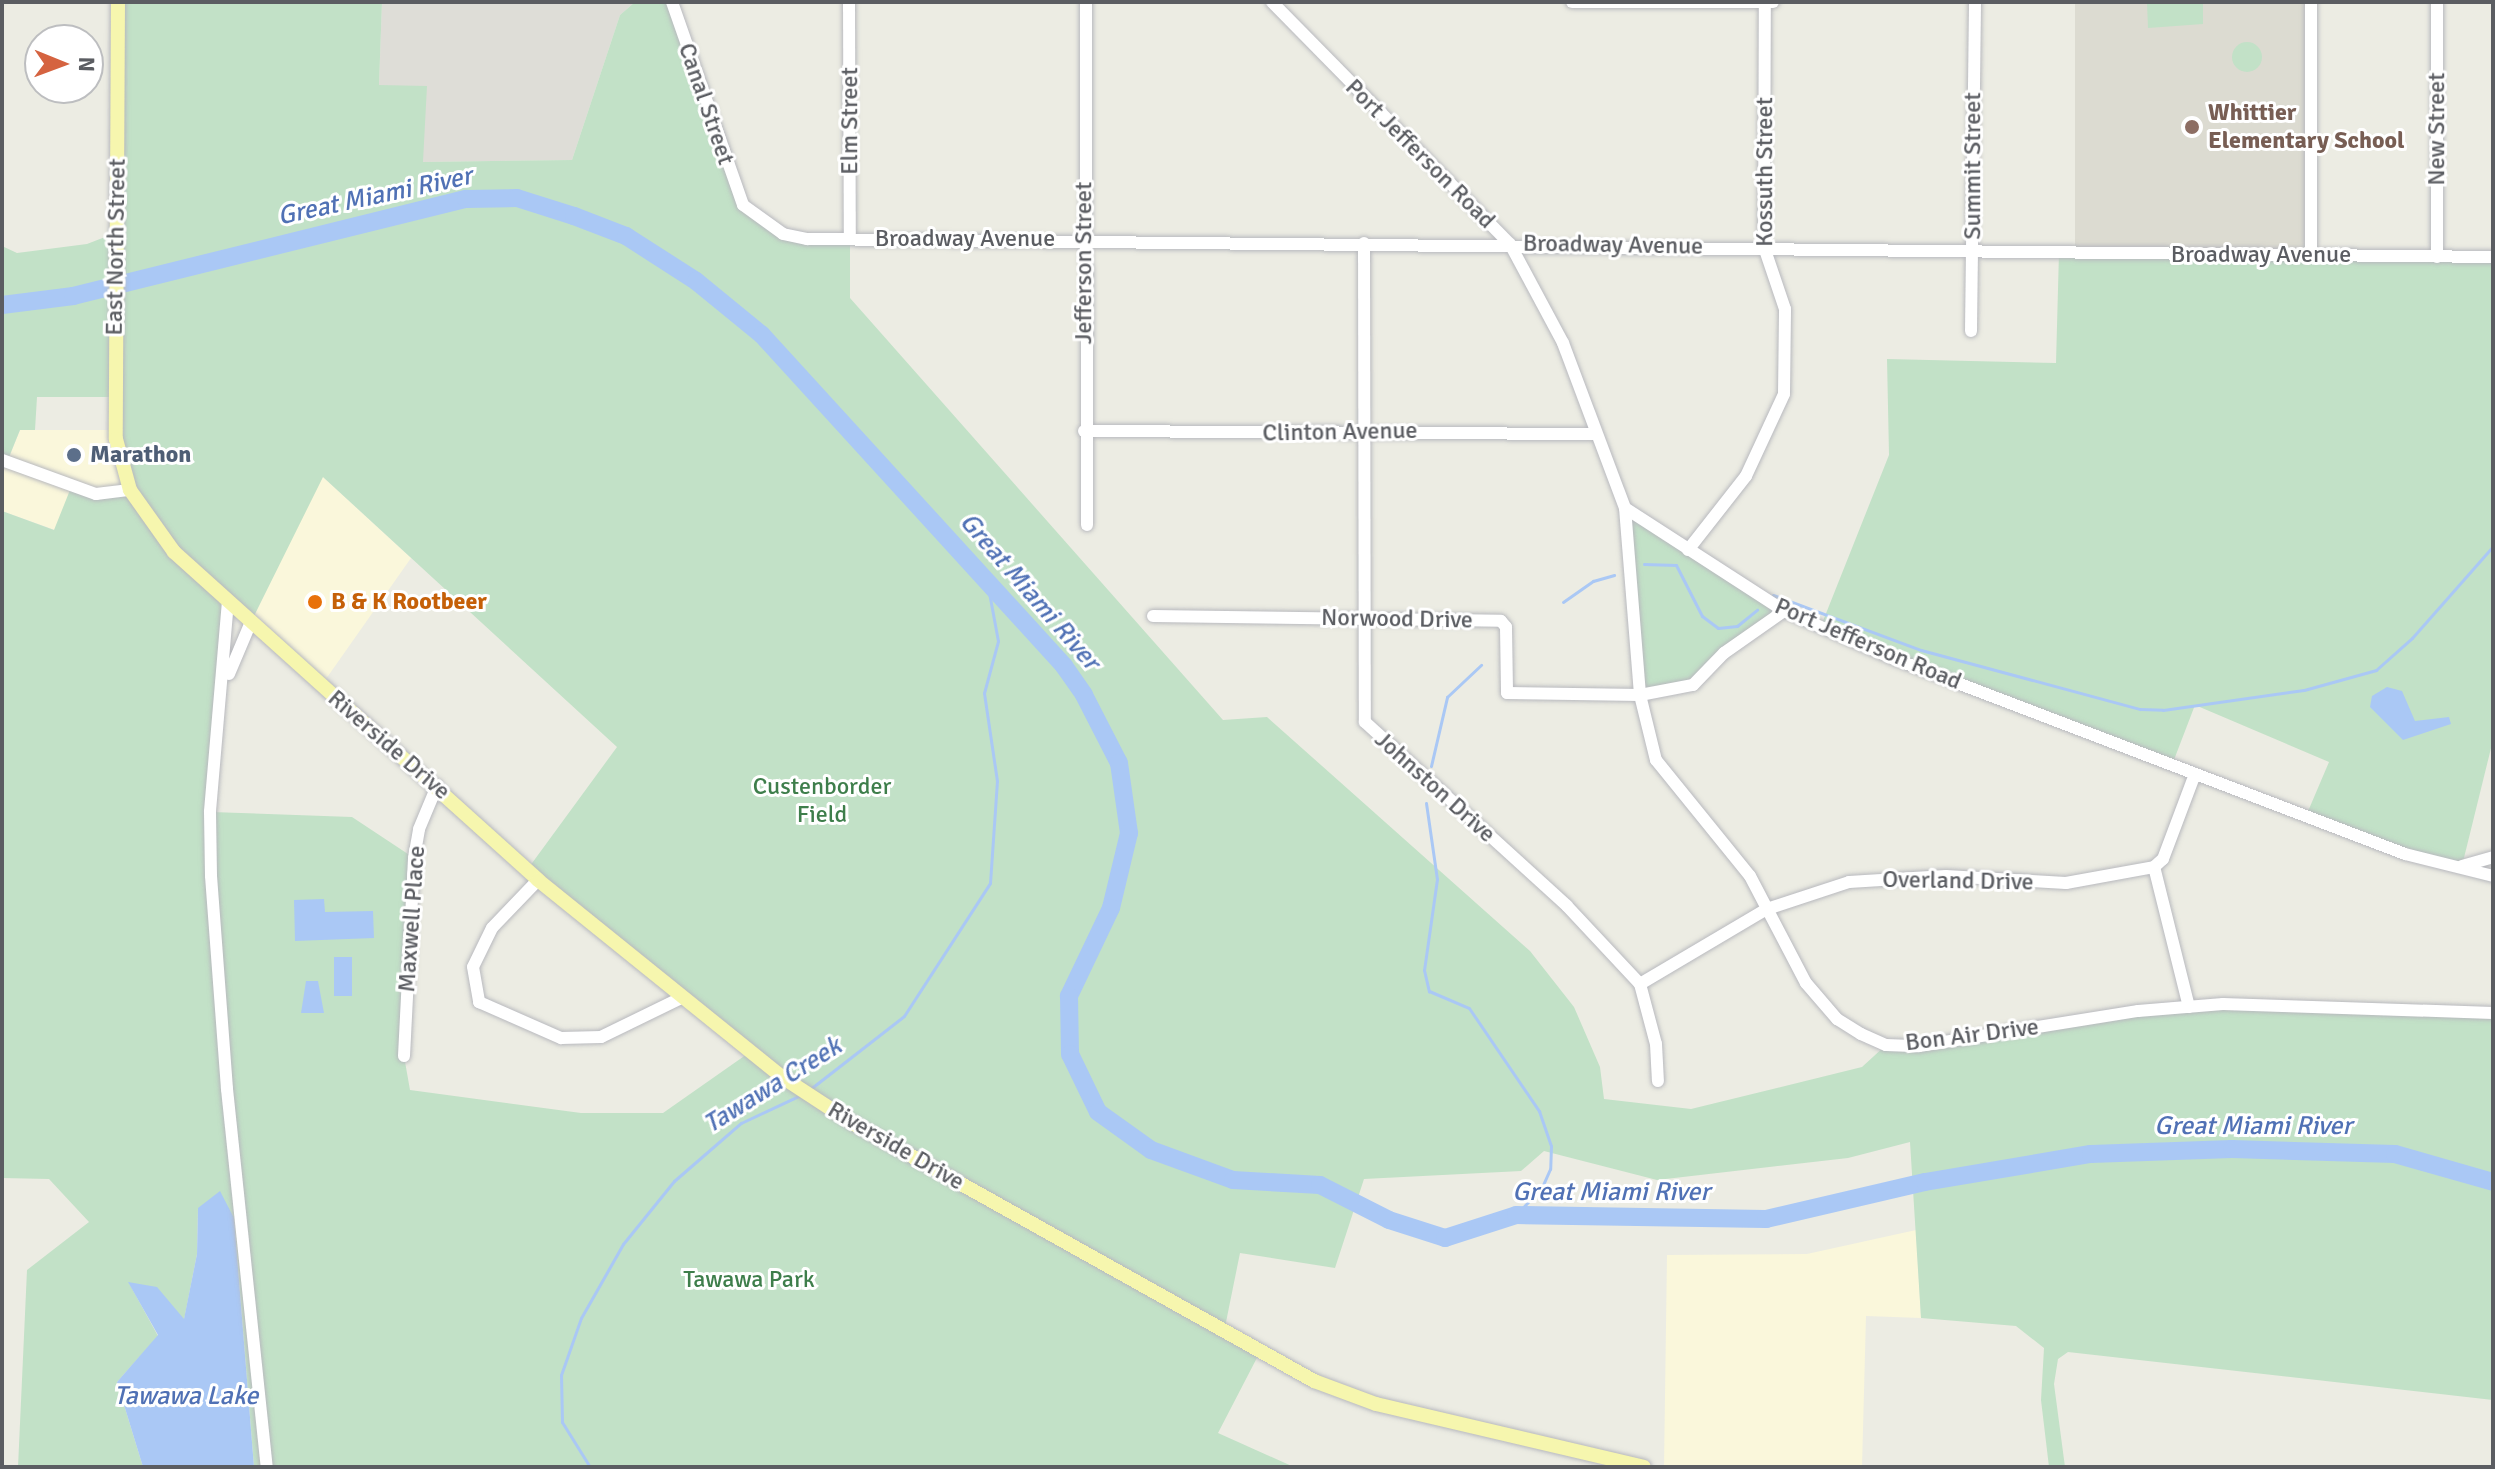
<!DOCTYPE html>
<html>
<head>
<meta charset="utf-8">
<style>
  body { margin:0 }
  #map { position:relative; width:2495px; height:1469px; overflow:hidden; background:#ecece3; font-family:Signika,sans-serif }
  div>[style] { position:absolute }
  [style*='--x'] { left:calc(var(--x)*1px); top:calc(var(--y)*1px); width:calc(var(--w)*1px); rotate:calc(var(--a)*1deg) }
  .commercial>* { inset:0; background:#faf7db }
  .industrial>* { inset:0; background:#deddd7 }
  .education>* { inset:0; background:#dcdbd1; transform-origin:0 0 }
  .green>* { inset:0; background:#c2e1c7 }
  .round { border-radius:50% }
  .water>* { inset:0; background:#aac8f5; transform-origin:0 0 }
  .stream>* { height:3px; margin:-1.5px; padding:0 1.5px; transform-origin:1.5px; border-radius:1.5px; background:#aac8f5 }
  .river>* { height:18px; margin:-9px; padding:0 9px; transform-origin:9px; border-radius:9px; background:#aac8f5 }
  .roads { filter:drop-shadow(0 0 2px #b8b9be) drop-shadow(0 0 2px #b8b9be) }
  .minor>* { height:12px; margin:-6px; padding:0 6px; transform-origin:6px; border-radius:6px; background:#fff }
  .major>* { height:14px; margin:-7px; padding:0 7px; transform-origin:7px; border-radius:7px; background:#f6f6ae }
  .dots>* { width:22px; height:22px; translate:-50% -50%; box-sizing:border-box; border:4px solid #fff; border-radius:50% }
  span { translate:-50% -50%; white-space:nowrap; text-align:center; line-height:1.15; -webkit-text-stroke:6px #fff; paint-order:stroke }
  .street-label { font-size:24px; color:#5b5d62 }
  .education-label { font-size:24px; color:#785e54; font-weight:700 }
  .left { translate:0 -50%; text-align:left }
  .service-label { font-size:24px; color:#4e5e75; font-weight:700 }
  .food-label { font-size:24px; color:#c56008; font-weight:700 }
  .park-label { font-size:24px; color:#3e7e4b }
  .water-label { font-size:26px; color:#5071b5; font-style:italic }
  .frame { position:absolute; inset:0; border:4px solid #5b5d62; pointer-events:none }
  .north { position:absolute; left:24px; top:24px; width:80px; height:80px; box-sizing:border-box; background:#fff; border:2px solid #bdbec0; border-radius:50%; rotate:91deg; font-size:22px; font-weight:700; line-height:32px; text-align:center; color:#5b5d62 }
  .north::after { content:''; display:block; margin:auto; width:28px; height:36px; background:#d56340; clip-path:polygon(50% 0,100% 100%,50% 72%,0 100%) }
</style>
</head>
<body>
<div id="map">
  <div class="commercial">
    <div style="clip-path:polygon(20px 430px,115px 430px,130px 490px,55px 530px,2px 511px,2px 475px)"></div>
    <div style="clip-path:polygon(322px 476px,411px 558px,321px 686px,251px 622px)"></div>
    <div style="clip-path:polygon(1916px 1230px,1921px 1318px,1866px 1316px,1862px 1467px,1664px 1467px,1667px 1255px,1807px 1254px)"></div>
  </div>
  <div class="industrial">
    <div style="clip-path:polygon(382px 2px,635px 2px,620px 15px,572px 160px,422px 162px,379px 85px)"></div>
  </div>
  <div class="education">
    <div style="left:2075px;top:2px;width:236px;height:250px"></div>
  </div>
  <div class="green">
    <div style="clip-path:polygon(evenodd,118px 2px,382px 2px,379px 85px,427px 86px,423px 162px,572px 160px,620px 15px,635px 2px,672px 2px,743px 205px,783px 234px,850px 239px,850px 298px,1223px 720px,1267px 717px,1530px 951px,1574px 1007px,1600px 1067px,1604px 1099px,1691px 1109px,1862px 1067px,1886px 1045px,2223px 1004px,2493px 1013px,2493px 1400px,2068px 1352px,2058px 1359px,2054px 1384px,2065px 1467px,2049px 1467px,2041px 1400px,2044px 1348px,2016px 1326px,1921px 1318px,1910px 1142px,1848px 1158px,1657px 1180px,1544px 1151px,1521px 1171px,1364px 1179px,1335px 1268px,1240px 1253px,1224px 1332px,1260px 1352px,1218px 1433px,1294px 1467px,254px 1467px,234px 1218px,198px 1208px,197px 1254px,184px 1320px,129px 1283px,158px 1336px,117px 1382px,143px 1467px,18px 1467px,27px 1270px,89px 1222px,49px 1179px,2px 1178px,2px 511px,54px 530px,72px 485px,96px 494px,130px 490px,113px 397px,37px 397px,35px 430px,20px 430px,7px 462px,2px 460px,2px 246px,17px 253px,87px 244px,118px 232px,118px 2px,323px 477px,617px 747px,527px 870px,750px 1052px,663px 1113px,581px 1113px,410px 1090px,404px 1056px,414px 858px,352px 817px,211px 812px,229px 601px,251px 622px,323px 477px)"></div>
    <div style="clip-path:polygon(2147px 3px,2203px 4px,2203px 24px,2148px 28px)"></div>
    <div class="round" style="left:2232px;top:42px;width:30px;height:30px"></div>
    <div style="clip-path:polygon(2059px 252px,2493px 257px,2493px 740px,2462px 866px,2306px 816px,2329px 762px,2195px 705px,2172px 765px,1821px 626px,1889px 455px,1887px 359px,2056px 363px)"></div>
    <div style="clip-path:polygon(1625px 508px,1784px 611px,1693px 685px,1640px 695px)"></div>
  </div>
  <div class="water">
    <div style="clip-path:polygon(2387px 687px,2402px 691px,2415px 721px,2449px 717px,2451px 724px,2403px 740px,2370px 707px,2372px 696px)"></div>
    <div style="clip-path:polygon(324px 899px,325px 912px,373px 911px,374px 938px,295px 941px,294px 900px)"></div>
    <div style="left:334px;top:957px;width:18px;height:39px"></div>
    <div style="clip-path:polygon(306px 981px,318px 981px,324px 1013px,301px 1013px)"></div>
    <div style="clip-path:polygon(220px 1191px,234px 1218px,254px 1467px,143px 1467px,117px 1382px,158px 1335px,128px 1282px,157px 1287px,184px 1319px,197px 1254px,198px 1208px)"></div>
  </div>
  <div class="stream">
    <div style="--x:1644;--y:564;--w:32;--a:2"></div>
    <div style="--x:1676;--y:565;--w:57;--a:63"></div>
    <div style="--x:1702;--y:616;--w:20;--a:37"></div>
    <div style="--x:1718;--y:628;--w:19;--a:-6"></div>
    <div style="--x:1737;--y:626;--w:26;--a:-39"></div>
    <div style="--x:1773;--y:595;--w:158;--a:20.4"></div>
    <div style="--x:1921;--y:650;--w:227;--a:15.1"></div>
    <div style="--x:2140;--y:709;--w:23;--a:2"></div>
    <div style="--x:2163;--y:710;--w:142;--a:-8.1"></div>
    <div style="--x:2304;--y:690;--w:75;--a:-15.5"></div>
    <div style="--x:2376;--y:670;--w:48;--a:-41.6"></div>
    <div style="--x:2412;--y:638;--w:123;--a:-48.6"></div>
    <div style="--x:1563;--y:602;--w:37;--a:-35"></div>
    <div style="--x:1593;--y:581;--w:22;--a:-16"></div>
    <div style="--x:1431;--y:766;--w:71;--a:-76.9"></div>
    <div style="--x:1447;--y:697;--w:47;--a:-43.3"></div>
    <div style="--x:1426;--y:803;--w:77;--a:81.8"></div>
    <div style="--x:1437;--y:879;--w:92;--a:98.1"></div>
    <div style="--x:1424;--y:970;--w:22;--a:77"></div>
    <div style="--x:1429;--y:991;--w:43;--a:23"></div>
    <div style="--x:1469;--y:1008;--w:125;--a:55.8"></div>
    <div style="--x:1539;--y:1111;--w:37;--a:71"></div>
    <div style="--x:1551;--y:1146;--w:23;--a:92"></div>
    <div style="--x:1550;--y:1169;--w:20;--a:114"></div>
    <div style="--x:1542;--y:1187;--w:38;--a:133"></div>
    <div style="--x:809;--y:1090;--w:120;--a:-37.9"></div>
    <div style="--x:904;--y:1016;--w:158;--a:-57.1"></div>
    <div style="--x:990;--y:883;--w:102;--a:-86.1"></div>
    <div style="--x:997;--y:781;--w:89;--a:-98.4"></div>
    <div style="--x:984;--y:693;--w:54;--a:-74.9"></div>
    <div style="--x:998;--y:641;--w:55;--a:-100.5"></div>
    <div style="--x:590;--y:1467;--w:53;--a:-121.9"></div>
    <div style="--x:562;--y:1422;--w:47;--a:-91.2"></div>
    <div style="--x:561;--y:1375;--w:60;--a:-70.7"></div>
    <div style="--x:581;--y:1318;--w:85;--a:-60.4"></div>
    <div style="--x:623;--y:1244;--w:81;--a:-51"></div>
    <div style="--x:674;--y:1181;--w:89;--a:-40.9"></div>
    <div style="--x:741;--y:1123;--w:68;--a:-25.1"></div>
  </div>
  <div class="river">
    <div style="--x:2;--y:305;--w:72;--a:-7.2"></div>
    <div style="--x:73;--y:296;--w:405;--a:-13.9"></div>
    <div style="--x:466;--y:199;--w:51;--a:-1.1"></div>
    <div style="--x:517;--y:198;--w:60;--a:17.5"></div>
    <div style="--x:574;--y:216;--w:56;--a:21"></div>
    <div style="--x:626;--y:236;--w:83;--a:32.7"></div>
    <div style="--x:696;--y:281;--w:85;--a:39.3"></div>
    <div style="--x:762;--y:335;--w:448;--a:47.6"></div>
    <div style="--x:1064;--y:666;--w:35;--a:55"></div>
    <div style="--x:1084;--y:695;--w:76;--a:62.8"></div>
    <div style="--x:1119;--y:763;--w:71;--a:81.9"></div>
    <div style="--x:1129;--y:833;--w:77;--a:103.5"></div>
    <div style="--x:1111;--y:908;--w:98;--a:115.5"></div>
    <div style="--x:1069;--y:996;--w:58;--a:89"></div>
    <div style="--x:1070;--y:1054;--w:64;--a:64.2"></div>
    <div style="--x:1098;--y:1112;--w:65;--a:35.6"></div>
    <div style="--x:1151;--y:1150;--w:87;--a:20.1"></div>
    <div style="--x:1233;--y:1180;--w:87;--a:3.3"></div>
    <div style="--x:1320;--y:1185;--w:77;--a:26.9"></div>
    <div style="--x:1389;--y:1220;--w:59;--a:17.8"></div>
    <div style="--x:1445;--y:1238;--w:75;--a:-17.9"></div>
    <div style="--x:1516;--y:1215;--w:250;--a:0.9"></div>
    <div style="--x:1766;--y:1219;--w:163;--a:-13.1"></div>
    <div style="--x:1925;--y:1182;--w:168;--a:-9.6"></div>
    <div style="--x:2091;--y:1154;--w:141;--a:-2"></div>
    <div style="--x:2232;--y:1149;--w:163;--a:1.8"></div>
    <div style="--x:2395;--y:1154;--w:102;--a:15.9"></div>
  </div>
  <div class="roads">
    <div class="minor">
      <div style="--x:672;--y:2;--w:215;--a:70.7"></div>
      <div style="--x:743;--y:205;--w:49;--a:35.9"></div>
      <div style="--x:783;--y:234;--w:25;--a:12"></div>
      <div style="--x:807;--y:239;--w:1686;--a:0.61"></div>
      <div style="--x:849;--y:2;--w:237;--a:89.8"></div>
      <div style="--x:1086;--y:2;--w:523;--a:89.89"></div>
      <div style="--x:1272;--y:2;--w:339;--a:45.5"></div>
      <div style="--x:1510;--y:244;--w:112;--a:61.8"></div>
      <div style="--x:1563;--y:343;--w:176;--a:69.4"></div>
      <div style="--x:1625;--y:508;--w:189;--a:32.9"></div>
      <div style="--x:1784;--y:611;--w:118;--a:23.5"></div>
      <div style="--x:1892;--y:658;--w:549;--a:20.91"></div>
      <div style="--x:2405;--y:854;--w:91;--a:14"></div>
      <div style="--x:1572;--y:2;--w:201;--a:0"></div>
      <div style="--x:1364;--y:243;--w:479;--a:89.9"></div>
      <div style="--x:1365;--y:722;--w:273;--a:42.3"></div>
      <div style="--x:1567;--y:906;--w:107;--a:46.9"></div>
      <div style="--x:1640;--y:984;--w:62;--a:75.1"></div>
      <div style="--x:1656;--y:1044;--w:37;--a:87"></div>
      <div style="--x:2311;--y:255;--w:253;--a:-90"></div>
      <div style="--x:2437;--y:257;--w:255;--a:-90"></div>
      <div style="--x:1971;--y:331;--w:329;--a:-89.3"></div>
      <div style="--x:1084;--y:431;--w:512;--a:0.34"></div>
      <div style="--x:2;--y:460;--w:100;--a:19.9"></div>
      <div style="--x:96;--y:494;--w:34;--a:-7"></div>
      <div style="--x:1625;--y:508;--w:188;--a:85.4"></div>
      <div style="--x:1640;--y:695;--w:67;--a:76.2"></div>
      <div style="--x:1656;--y:760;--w:149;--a:51"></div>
      <div style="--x:1750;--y:876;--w:121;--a:62.4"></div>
      <div style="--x:1806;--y:983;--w:48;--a:49.3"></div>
      <div style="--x:1837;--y:1019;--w:28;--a:32"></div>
      <div style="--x:1861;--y:1034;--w:27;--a:24"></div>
      <div style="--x:1886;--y:1045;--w:33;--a:2"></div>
      <div style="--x:1919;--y:1046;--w:222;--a:-9.1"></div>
      <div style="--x:2138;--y:1011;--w:85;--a:-4.7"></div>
      <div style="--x:2223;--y:1004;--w:270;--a:1.9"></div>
      <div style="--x:1688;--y:550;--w:94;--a:-51.9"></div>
      <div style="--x:1746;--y:476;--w:90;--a:-65.1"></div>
      <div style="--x:1784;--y:394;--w:85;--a:-89.3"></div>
      <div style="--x:1785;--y:309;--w:65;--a:-108.7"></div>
      <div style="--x:1764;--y:247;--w:245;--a:-89.8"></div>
      <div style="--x:228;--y:601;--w:212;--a:94.9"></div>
      <div style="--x:210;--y:812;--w:64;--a:89.1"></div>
      <div style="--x:211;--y:876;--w:214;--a:85.7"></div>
      <div style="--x:227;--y:1089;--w:380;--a:84"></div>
      <div style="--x:1153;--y:616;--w:348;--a:0.8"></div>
      <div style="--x:1501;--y:621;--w:8;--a:50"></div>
      <div style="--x:1506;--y:627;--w:66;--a:89.1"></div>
      <div style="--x:1507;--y:693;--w:133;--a:0.9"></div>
      <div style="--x:1640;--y:695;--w:54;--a:-10.7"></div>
      <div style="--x:1693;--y:685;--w:45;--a:-45.9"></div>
      <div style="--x:1724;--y:653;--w:73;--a:-35"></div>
      <div style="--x:229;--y:674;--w:56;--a:-67.1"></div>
      <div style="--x:2462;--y:866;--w:32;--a:-16"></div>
      <div style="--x:538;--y:880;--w:66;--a:133.8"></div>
      <div style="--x:492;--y:928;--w:43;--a:116"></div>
      <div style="--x:473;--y:967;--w:36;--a:80"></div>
      <div style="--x:479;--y:1002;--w:90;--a:23.7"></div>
      <div style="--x:561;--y:1038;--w:40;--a:-1.4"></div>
      <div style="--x:601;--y:1037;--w:89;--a:-26"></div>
      <div style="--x:1640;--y:984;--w:147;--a:-30.6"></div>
      <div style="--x:1767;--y:909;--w:86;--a:-18.2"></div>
      <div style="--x:1849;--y:882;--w:97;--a:-3.5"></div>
      <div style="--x:1946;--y:876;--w:120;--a:3.3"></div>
      <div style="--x:2066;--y:883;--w:89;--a:-10.3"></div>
      <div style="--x:2189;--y:1007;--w:144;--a:-104"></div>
      <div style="--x:2154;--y:867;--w:12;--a:-42"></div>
      <div style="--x:2163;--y:859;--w:91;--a:-69.4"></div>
      <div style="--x:404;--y:1056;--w:198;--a:-87.1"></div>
      <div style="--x:414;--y:858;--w:29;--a:-80"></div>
      <div style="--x:419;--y:829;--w:47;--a:-67.3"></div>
    </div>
    <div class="major">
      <div style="--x:118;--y:2;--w:437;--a:90.3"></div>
      <div style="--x:116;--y:439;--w:53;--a:74.6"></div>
      <div style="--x:130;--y:490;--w:76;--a:54.6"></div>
      <div style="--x:174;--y:552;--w:490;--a:42"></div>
      <div style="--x:538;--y:880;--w:314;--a:38.9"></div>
      <div style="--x:782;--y:1077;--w:86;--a:33.1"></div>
      <div style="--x:854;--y:1124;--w:527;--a:29.19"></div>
      <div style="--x:1314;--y:1381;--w:66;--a:20.4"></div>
      <div style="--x:1376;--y:1404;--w:275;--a:13.2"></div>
    </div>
  </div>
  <div class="dots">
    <div style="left:2192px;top:127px;background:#8d6e63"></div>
    <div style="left:74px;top:455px;background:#5c6f8a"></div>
    <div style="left:315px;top:602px;background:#e8710a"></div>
  </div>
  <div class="street-label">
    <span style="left:706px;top:104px;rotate:71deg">Canal Street</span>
    <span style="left:850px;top:121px;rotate:-90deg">Elm Street</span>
    <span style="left:2437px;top:129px;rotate:-90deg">New Street</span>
    <span style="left:1420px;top:154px;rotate:45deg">Port Jefferson Road</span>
    <span style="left:1973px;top:166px;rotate:-90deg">Summit Street</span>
    <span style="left:1765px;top:172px;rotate:-90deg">Kossuth Street</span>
    <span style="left:965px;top:239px">Broadway Avenue</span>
    <span style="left:1613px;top:245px;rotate:1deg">Broadway Avenue</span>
    <span style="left:116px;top:247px;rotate:-89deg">East North Street</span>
    <span style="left:2261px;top:255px">Broadway Avenue</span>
    <span style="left:1084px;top:263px;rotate:-90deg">Jefferson Street</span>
    <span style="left:1340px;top:432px;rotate:-1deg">Clinton Avenue</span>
    <span style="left:1397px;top:619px;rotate:1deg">Norwood Drive</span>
    <span style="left:1868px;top:644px;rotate:23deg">Port Jefferson Road</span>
    <span style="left:389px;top:745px;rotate:41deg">Riverside Drive</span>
    <span style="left:1435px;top:787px;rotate:42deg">Johnston Drive</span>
    <span style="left:1958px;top:881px;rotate:1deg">Overland Drive</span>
    <span style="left:412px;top:919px;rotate:-86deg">Maxwell Place</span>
    <span style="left:1972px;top:1035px;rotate:-7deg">Bon Air Drive</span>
    <span style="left:896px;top:1146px;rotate:30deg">Riverside Drive</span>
  </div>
  <div class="education-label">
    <span class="left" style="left:2208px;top:127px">Whittier<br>Elementary School</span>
  </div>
  <div class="service-label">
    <span class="left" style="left:90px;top:455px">Marathon</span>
  </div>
  <div class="food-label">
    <span class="left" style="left:331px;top:602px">B &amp; K Rootbeer</span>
  </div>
  <div class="park-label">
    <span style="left:822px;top:801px">Custenborder<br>Field</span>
    <span style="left:749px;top:1280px">Tawawa Park</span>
  </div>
  <div class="water-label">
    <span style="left:375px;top:197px;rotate:-12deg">Great Miami River</span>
    <span style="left:1029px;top:592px;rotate:49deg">Great Miami River</span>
    <span style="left:773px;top:1086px;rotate:-32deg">Tawawa Creek</span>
    <span style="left:2253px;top:1127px">Great Miami River</span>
    <span style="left:1611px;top:1193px">Great Miami River</span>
    <span style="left:186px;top:1397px">Tawawa Lake</span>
  </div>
  <div class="frame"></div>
  <div class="north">N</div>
</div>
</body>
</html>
